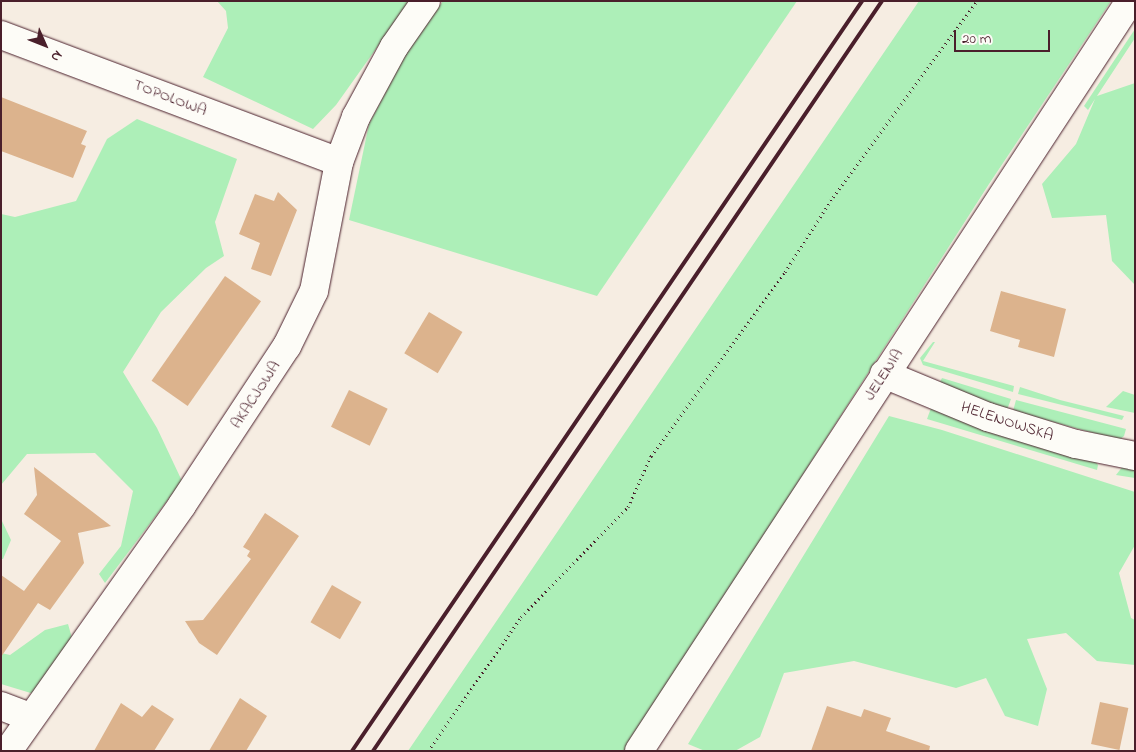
<!DOCTYPE html>
<html>
<head>
<meta charset="utf-8">
<style>
  body { margin:0 }
  #map { position:relative; width:1136px; height:752px; overflow:hidden; background:#f6ede2; font-family:"Indie Flower",sans-serif }
  div>[style] { position:absolute }
  [style*='--x'] { left:calc(var(--x)*1px); top:calc(var(--y)*1px); width:calc(var(--w)*1px); rotate:calc(var(--a)*1deg) }
  .green>* { inset:0; background:#adefb8 }
  .building>* { inset:0; background:#dcb38d; transform-origin:0 0 }
  .path>* { height:3px; margin-top:-1.5px; transform-origin:0; background:repeating-linear-gradient(90deg,#4a1f2b 0 1px,transparent 0 5px) }
  .roads { filter:drop-shadow(0 0 1px #4a1f2b) drop-shadow(0 0 1px #4a1f2b) }
  .minor>* { height:28px; margin:-14px; padding:0 14px; transform-origin:14px; border-radius:14px; background:#fdfcf7 }
  .rail>* { height:4px; margin:-2px; padding:0 2px; transform-origin:2px; border-radius:2px; background:#4a1f2b }
  span { translate:-50% -50%; white-space:nowrap; text-align:center; line-height:1.15; -webkit-text-stroke:5px #fdfcf7; paint-order:stroke }
  .street-label { font-size:16px; color:#4a1f2b }
  .frame { position:absolute; inset:0; border:2px solid #4a1f2b; pointer-events:none }
  .north { position:absolute; left:20px; top:20px; width:50px; height:50px; -webkit-text-stroke:4px #fdfcf7; paint-order:stroke; rotate:134deg; font-size:14px; font-weight:700; line-height:20px; text-align:center; color:#4a1f2b }
  .north::after { content:''; display:block; margin:auto; width:18px; height:22px; background:#4a1f2b; clip-path:polygon(50% 0,100% 100%,50% 72%,0 100%) }
  .scale { position:absolute; left:954px; top:30px; width:96px; height:22px; box-sizing:border-box; border:2px solid #4a1f2b; border-top:0; padding-left:6px; font-size:15px; line-height:18px; white-space:nowrap; color:#4a1f2b; -webkit-text-stroke:4px #fdfcf7; paint-order:stroke }
</style>
</head>
<body>
<div id="map">
  <div class="green">
    <div style="clip-path:polygon(217px 1px,410px 1px,336px 105px,313px 129px,203px 77px,228px 28px,226px 11px)"></div>
    <div style="clip-path:polygon(443px 1px,797px 1px,597px 296px,349px 220px,369px 124px,406px 53px)"></div>
    <div style="clip-path:polygon(919px 1px,1111px 1px,989px 184px,626px 751px,408px 751px)"></div>
    <div style="clip-path:polygon(1135px 29px,1135px 38px,1097px 96px,1135px 83px,1135px 285px,1112px 261px,1106px 215px,1052px 218px,1042px 184px,1076px 144px,1095px 99px,1088px 110px,1084px 106px)"></div>
    <div style="clip-path:polygon(137px 119px,237px 159px,215px 222px,224px 256px,206px 268px,161px 312px,123px 372px,157px 428px,182px 481px,105px 583px,99px 574px,121px 546px,133px 491px,95px 453px,27px 454px,1px 485px,1px 214px,15px 217px,76px 201px,107px 139px)"></div>
    <div style="clip-path:polygon(933px 342px,935px 342px,923px 361px,1014px 386px,1013px 392px,923px 365px,920px 358px)"></div>
    <div style="clip-path:polygon(942px 378px,1011px 399px,1007px 410px,939px 384px)"></div>
    <div style="clip-path:polygon(1020px 387px,1060px 400px,1124px 416px,1122px 420px,1018px 394px)"></div>
    <div style="clip-path:polygon(1123px 391px,1135px 395px,1135px 413px,1106px 407px)"></div>
    <div style="clip-path:polygon(1016px 400px,1126px 429px,1124px 436px,1119px 440px,1013px 411px)"></div>
    <div style="clip-path:polygon(931px 408px,1094px 459px,1098px 465px,1097px 470px,927px 419px)"></div>
    <div style="clip-path:polygon(889px 416px,942px 430px,1135px 492px,1135px 545px,1119px 573px,1131px 618px,1135px 620px,1135px 665px,1097px 661px,1066px 633px,1027px 639px,1047px 689px,1038px 726px,1005px 716px,986px 678px,956px 688px,854px 661px,784px 673px,760px 737px,735px 751px,705px 751px,688px 744px)"></div>
    <div style="clip-path:polygon(1123px 466px,1135px 468px,1135px 478px,1116px 475px)"></div>
    <div style="clip-path:polygon(1px 519px,11px 540px,3px 559px,1px 559px)"></div>
    <div style="clip-path:polygon(68px 624px,74px 645px,34px 694px,1px 684px,1px 653px,10px 655px,45px 630px)"></div>
  </div>
  <div class="building">
    <div style="clip-path:polygon(1px 97px,87px 131px,81px 144px,86px 146px,73px 178px,1px 151px)"></div>
    <div style="clip-path:polygon(278px 192px,297px 210px,271px 276px,251px 269px,260px 243px,239px 234px,255px 194px,274px 201px)"></div>
    <div style="left:225px;top:276px;width:44px;height:128px;rotate:35deg"></div>
    <div style="clip-path:polygon(1001px 291px,1066px 309px,1054px 357px,1018px 347px,1020px 340px,990px 331px)"></div>
    <div style="left:429px;top:312px;width:39px;height:48px;rotate:31deg"></div>
    <div style="left:349px;top:390px;width:43px;height:41px;rotate:26deg"></div>
    <div style="clip-path:polygon(34px 467px,111px 526px,78px 533px,84px 563px,50px 610px,38px 603px,1px 657px,1px 575px,24px 591px,61px 541px,24px 514px,37px 495px)"></div>
    <div style="clip-path:polygon(265px 513px,299px 536px,217px 655px,199px 643px,185px 621px,203px 620px,251px 559px,247px 556px,250px 551px,243px 547px)"></div>
    <div style="left:332px;top:585px;width:34px;height:43px;rotate:30deg"></div>
    <div style="clip-path:polygon(240px 698px,267px 716px,246px 751px,209px 751px)"></div>
    <div style="left:1100px;top:702px;width:29px;height:43px;rotate:12deg"></div>
    <div style="clip-path:polygon(121px 703px,142px 717px,152px 705px,174px 719px,154px 751px,94px 751px)"></div>
    <div style="clip-path:polygon(827px 706px,861px 717px,864px 709px,891px 718px,886px 731px,930px 746px,929px 751px,811px 751px)"></div>
  </div>
  <div class="path">
    <div style="--x:428;--y:751;--w:163;--a:-55.2"></div>
    <div style="--x:521;--y:617;--w:153;--a:-45.8"></div>
    <div style="--x:628;--y:507;--w:56;--a:-65.7"></div>
    <div style="--x:651;--y:456;--w:228;--a:-53.9"></div>
    <div style="--x:785;--y:272;--w:89;--a:-57.4"></div>
    <div style="--x:833;--y:197;--w:243;--a:-53.7"></div>
  </div>
  <div class="roads">
    <div class="minor">
      <div style="--x:1;--y:35;--w:361;--a:20.6"></div>
      <div style="--x:884;--y:374;--w:113;--a:22.5"></div>
      <div style="--x:988;--y:417;--w:92;--a:17.1"></div>
      <div style="--x:1076;--y:444;--w:60;--a:11.5"></div>
      <div style="--x:1;--y:706;--w:31;--a:21"></div>
      <div style="--x:8;--y:751;--w:301;--a:-54.7"></div>
      <div style="--x:182;--y:505;--w:191;--a:-56.6"></div>
      <div style="--x:287;--y:346;--w:61;--a:-63.9"></div>
      <div style="--x:314;--y:291;--w:131;--a:-79"></div>
      <div style="--x:339;--y:162;--w:48;--a:-69.3"></div>
      <div style="--x:356;--y:117;--w:80;--a:-61.5"></div>
      <div style="--x:394;--y:47;--w:56;--a:-55.2"></div>
      <div style="--x:639;--y:751;--w:896;--a:-56.79"></div>
    </div>
  </div>
  <div class="rail">
    <div style="--x:352;--y:751;--w:907;--a:-55.78"></div>
    <div style="--x:373;--y:751;--w:906;--a:-55.84"></div>
  </div>
  <div class="street-label">
    <span style="left:170px;top:98px;rotate:21deg">TOPOLOWA</span>
    <span style="left:884px;top:375px;rotate:-57deg">JELENIA</span>
    <span style="left:256px;top:395px;rotate:-57deg">AKACJOWA</span>
    <span style="left:1007px;top:422px;rotate:18deg">HELENOWSKA</span>
  </div>
  <div class="frame"></div>
  <div class="north">N</div>
  <div class="scale">20 m</div>
</div>
</body>
</html>
